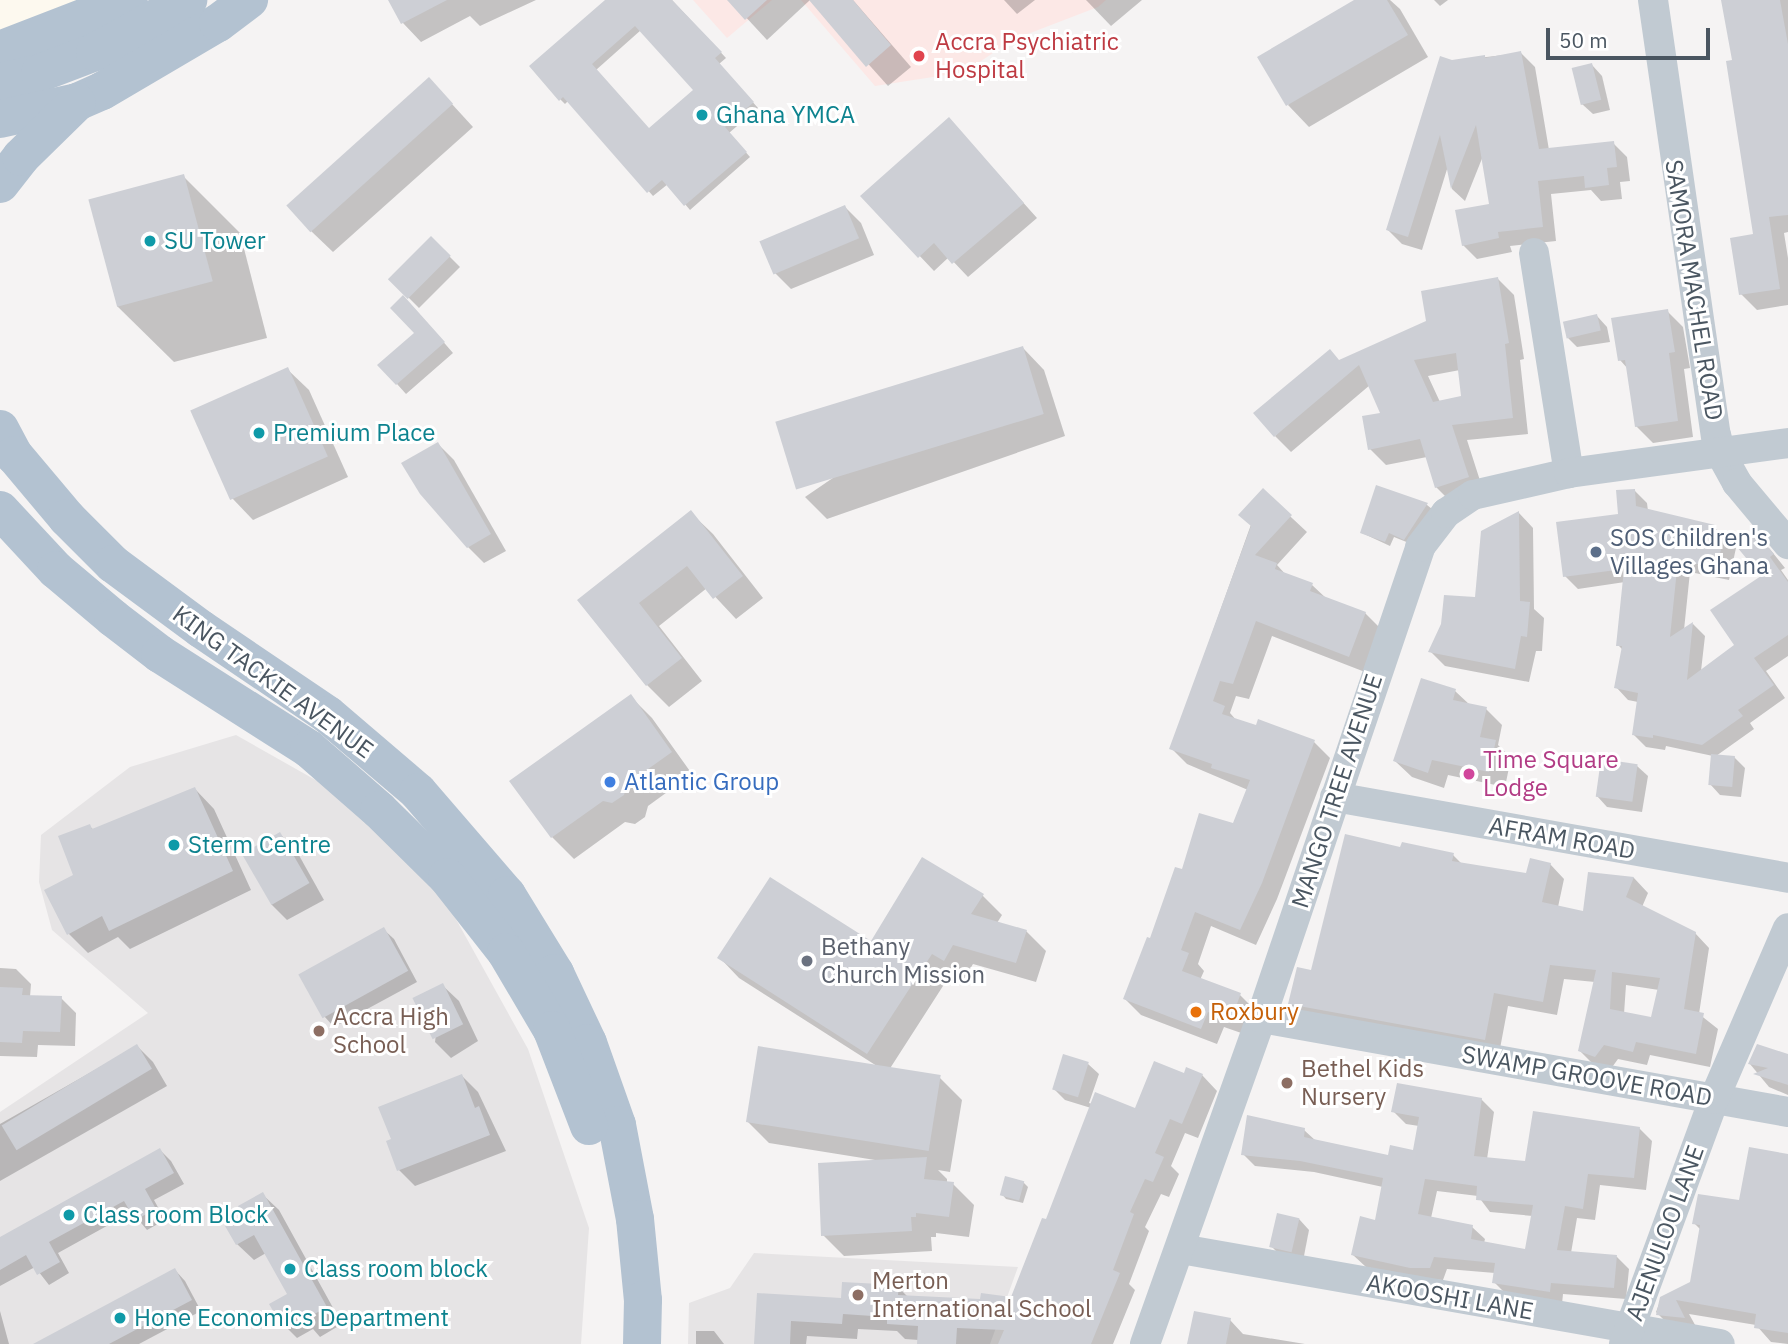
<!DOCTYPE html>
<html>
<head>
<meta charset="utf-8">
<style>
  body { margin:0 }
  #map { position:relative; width:1788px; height:1344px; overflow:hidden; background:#f5f3f3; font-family:"IBM Plex Sans",sans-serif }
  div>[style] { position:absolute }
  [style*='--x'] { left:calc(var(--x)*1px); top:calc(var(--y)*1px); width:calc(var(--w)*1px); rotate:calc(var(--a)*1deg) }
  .commercial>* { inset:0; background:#fdf9ef }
  .education>* { inset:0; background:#e6e4e5 }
  .medical>* { inset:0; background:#fce8e6 }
  .shadow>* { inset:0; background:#0003; transform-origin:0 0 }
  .building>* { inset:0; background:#cdcfd5; transform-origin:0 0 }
  .minor>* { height:30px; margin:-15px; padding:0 15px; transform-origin:15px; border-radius:15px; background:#c1cad2 }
  .major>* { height:38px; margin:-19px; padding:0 19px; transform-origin:19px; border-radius:19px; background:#b3c2d1 }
  .dots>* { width:19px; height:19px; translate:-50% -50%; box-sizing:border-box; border:4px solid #fff; border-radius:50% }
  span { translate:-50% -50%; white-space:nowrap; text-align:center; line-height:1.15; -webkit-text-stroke:6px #fff; paint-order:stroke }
  .health-label { font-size:24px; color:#be3a42 }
  .left { translate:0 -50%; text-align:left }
  .culture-label { font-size:24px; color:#0d838f }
  .street-label { font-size:24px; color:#4a5661 }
  .service-label { font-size:24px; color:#4e5e75 }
  .hotel-label { font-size:24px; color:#b23c85 }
  .shop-label { font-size:24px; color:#366cbe }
  .worship-label { font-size:24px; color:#5b616d }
  .food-label { font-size:24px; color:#c56008 }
  .education-label { font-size:24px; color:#785e54 }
  .scale { position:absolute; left:1546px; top:28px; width:164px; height:32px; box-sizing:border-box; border:4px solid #4a5661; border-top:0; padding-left:9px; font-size:21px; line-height:24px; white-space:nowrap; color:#4a5661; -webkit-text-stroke:5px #fff; paint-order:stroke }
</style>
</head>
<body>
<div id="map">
  <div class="commercial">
    <div style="clip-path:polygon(0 0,119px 0,0 42px)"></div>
  </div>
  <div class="education">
    <div style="clip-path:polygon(236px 735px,342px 795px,442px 894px,528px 1049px,589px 1228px,581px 1344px,0 1344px,0 1112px,148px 1013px,52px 930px,39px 882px,41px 835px,130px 767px)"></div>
    <div style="clip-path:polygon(754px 1253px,1018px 1267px,990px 1344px,688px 1344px,689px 1303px,730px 1288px)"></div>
  </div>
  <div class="medical">
    <div style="clip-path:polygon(693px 0,772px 0,727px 38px)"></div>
    <div style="clip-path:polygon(801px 0,1106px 0,1098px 7px,1012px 40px,965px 72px,875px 86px)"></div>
  </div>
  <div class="shadow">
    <div style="clip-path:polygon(390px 0,536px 0,480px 26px,470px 16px,421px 42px,403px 23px)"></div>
    <div style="clip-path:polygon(evenodd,608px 0,672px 0,726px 58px,719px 64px,758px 108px,729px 133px,750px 157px,690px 210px,668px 184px,653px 196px,569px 100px,565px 104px,560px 99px,608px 0,641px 30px,695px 91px,649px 130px,596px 70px,641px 30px)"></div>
    <div style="clip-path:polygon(730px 0,810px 0,767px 40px)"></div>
    <div style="clip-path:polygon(811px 0,853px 0,911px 67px,888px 86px)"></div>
    <div style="clip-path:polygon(1004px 0,1035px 0,1017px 14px)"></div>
    <div style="clip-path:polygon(1086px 0,1142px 0,1111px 26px)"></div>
    <div style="clip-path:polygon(1357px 0,1390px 0,1400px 9px,1428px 57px,1309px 127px,1288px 105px)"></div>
    <div style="clip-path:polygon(1434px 0,1448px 0,1440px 6px)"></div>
    <div style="clip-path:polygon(1723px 0,1788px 0,1788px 232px,1784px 233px,1788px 258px,1788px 305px,1757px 310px,1741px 294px,1755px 236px,1735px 62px)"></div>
    <div style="clip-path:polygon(1521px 53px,1535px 67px,1549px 150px,1613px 143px,1627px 157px,1630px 181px,1620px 182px,1622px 199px,1601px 201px,1591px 190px,1551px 194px,1556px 241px,1510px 246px,1512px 252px,1477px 259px,1463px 245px,1491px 205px,1483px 156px,1465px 201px,1452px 189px,1448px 166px,1422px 250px,1402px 244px,1388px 230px,1452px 61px)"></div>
    <div style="clip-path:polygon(1592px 65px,1602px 76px,1610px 110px,1593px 114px,1582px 104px)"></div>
    <div style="clip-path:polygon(429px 79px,473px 127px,333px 252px,311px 231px)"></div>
    <div style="clip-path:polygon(949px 119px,1037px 218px,968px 277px,949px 257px,934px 271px,863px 196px)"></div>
    <div style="clip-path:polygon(183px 176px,240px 233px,267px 338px,174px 362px,117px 306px)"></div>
    <div style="clip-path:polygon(845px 207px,861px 223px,874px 255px,791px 289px,775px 273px)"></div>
    <div style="left:431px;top:238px;width:41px;height:58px;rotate:45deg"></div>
    <div style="clip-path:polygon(evenodd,1498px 279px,1514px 295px,1524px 359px,1520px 360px,1528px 434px,1467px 440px,1484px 493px,1452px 503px,1436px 487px,1427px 457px,1386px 465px,1370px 449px,1383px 414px,1370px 385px,1291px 452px,1275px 436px,1340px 361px,1428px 322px,1498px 279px,1460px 370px,1463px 398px,1440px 402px,1428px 376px,1460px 370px)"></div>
    <div style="clip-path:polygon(413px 307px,453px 353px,406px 394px,380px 365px,416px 333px)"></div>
    <div style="clip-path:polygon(1667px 311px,1683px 327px,1690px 368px,1684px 369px,1693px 437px,1653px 443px,1636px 426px,1628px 369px,1620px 360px)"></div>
    <div style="clip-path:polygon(1597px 316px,1607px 327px,1610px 342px,1577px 347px,1567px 337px)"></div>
    <div style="clip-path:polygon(1023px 348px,1044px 370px,1065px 436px,827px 519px,805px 497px)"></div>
    <div style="clip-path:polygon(287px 369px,309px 390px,348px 477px,253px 520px,232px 498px)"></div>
    <div style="clip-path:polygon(438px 444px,454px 460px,506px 551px,484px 563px,468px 547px)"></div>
    <div style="clip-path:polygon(1377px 487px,1427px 505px,1432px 509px,1409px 543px,1394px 537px,1390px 546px,1362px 533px)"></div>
    <div style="clip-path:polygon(1634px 490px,1647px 503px,1648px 511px,1714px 527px,1736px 548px,1729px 580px,1690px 572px,1684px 630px,1693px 624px,1705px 636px,1701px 671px,1736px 646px,1764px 576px,1769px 548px,1785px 568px,1781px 570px,1788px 580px,1788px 656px,1766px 671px,1785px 698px,1750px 723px,1754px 729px,1716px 756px,1734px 757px,1745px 768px,1741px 797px,1720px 795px,1710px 784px,1713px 756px,1666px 746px,1665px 750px,1646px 747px,1633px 734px,1638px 702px,1628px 700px,1616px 687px,1623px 650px,1618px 645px,1625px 582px,1578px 589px,1565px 576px,1620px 515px)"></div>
    <div style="clip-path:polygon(1263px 491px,1307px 532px,1277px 565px,1287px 576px,1312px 585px,1327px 599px,1365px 613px,1381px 629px,1365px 672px,1272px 636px,1249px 699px,1236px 696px,1230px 713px,1237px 721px,1314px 742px,1330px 758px,1277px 899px,1256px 945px,1211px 926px,1198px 964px,1204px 971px,1200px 980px,1240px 995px,1256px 1011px,1247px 1035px,1224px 1027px,1217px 1044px,1141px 1015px,1125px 999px,1183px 871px,1234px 825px,1248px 790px,1187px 764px,1171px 748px)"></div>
    <div style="clip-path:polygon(691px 513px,713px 534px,763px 598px,736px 619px,707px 588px,659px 626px,702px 681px,669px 707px,647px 685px,580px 601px)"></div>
    <div style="clip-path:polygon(1519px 513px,1533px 528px,1534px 609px,1544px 618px,1542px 651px,1536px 651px,1529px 682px,1445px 666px,1430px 651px,1477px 599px)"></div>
    <div style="clip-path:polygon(1455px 691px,1470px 705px,1486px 709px,1502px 725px,1498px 745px,1511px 758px,1505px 787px,1448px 775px,1444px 788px,1412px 777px,1395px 761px)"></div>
    <div style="clip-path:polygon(630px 696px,652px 718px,692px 774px,648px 806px,645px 817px,635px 824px,625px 822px,574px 859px,552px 837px)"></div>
    <div style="clip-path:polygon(1637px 766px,1648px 776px,1642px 812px,1607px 807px,1597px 796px)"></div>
    <div style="clip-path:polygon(195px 789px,214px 809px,251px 890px,130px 949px,118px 937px,88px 953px,69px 934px,75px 876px,89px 826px,94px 830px)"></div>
    <div style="clip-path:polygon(280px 834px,296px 850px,324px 900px,287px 920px,271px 904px)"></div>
    <div style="clip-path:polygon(evenodd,1402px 849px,1453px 855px,1463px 865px,1527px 875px,1550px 864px,1564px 879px,1558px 907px,1585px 913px,1589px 874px,1634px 878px,1648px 893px,1642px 907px,1695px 933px,1709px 948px,1699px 1014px,1718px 1029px,1710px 1067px,1650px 1055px,1647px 1065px,1618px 1059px,1610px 1070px,1594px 1065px,1580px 1051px,1595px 982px,1564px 979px,1557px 1015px,1508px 1006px,1499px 1054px,1304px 1018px,1290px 1004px,1402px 849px,1626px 985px,1659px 990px,1653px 1019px,1624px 1014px,1626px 985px)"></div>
    <div style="clip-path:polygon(982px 895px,1002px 915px,997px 923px,1026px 931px,1046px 951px,1036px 982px,973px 964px,964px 979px,952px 972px,889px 1070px,940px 1078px,962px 1100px,950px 1172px,938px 1170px,947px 1179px,947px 1183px,953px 1184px,974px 1205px,969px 1237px,936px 1233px,936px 1237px,931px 1237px,932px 1251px,844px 1256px,823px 1235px,875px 1160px,769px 1143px,747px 1121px,880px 1068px,739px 978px,720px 958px,871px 943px)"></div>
    <div style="clip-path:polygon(383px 929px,394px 939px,417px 982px,334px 1027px,324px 1016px)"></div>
    <div style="clip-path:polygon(0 968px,16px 969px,31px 984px,30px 997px,61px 998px,76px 1013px,75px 1046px,38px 1045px,37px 1057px,0 1056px)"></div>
    <div style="clip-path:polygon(442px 985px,459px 1001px,478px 1041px,451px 1058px,435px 1042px)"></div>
    <div style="clip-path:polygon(137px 1046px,153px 1062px,167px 1086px,0 1181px,0 1124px)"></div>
    <div style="clip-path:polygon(1788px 1054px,1788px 1095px,1769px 1087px,1750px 1064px)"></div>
    <div style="clip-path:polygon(1088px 1064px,1099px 1074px,1089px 1103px,1092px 1104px,1136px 1111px,1185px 1075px,1202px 1075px,1217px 1091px,1198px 1138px,1185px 1133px,1171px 1166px,1179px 1174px,1169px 1197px,1161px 1194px,1145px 1227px,1149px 1231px,1129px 1284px,1135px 1290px,1113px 1344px,919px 1344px,919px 1340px,905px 1339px,897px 1331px,858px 1329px,857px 1339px,807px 1336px,806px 1344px,755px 1344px,758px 1295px,842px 1300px,898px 1287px,908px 1297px,982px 1301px,1012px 1299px,1047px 1222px,1091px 1108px,1065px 1100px,1054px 1089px)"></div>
    <div style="clip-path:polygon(462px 1076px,478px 1092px,506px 1151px,415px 1186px,399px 1170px)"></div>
    <div style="clip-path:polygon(evenodd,1481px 1099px,1494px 1112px,1487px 1159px,1527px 1162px,1639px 1128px,1652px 1141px,1646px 1190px,1600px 1185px,1595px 1220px,1577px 1218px,1571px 1253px,1617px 1257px,1629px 1269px,1626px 1299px,1563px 1294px,1562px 1304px,1506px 1294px,1494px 1282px,1495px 1273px,1447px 1269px,1443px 1280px,1424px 1279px,1366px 1267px,1353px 1255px,1377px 1222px,1383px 1187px,1314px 1172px,1255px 1166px,1243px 1154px,1304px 1130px,1316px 1141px,1389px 1157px,1414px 1152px,1419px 1126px,1406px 1124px,1393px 1111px,1481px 1099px,1437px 1191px,1478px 1196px,1490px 1212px,1533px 1216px,1526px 1251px,1484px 1243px,1485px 1239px,1472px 1227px,1431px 1218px,1437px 1191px)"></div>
    <div style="clip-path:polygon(160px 1150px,171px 1161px,184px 1184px,154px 1200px,165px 1220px,147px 1230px,132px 1212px,58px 1253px,69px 1273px,49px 1285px,35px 1267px,0 1286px,0 1239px)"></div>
    <div style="clip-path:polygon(1788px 1156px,1788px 1344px,1771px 1342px,1756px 1325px,1689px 1314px,1699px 1332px,1673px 1329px,1656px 1312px,1661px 1299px,1692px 1283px,1701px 1230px,1694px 1223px,1741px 1202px)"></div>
    <div style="clip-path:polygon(1023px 1182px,1028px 1187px,1023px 1203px,1006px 1199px,1002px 1194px)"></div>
    <div style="clip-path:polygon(262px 1194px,279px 1210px,342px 1324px,320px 1337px,313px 1329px,297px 1338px,281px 1322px,289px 1295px,266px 1253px,254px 1260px,237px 1244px,246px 1216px)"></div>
    <div style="clip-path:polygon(1299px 1219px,1309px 1230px,1303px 1261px,1282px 1257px,1271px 1246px)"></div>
    <div style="clip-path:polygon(175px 1270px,185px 1281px,201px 1311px,139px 1344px,53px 1344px)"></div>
    <div style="clip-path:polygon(0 1311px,9px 1344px,0 1344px)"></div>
    <div style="clip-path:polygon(1230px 1320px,1243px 1334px,1305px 1344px,1189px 1344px)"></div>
    <div style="clip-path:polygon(696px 1331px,714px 1331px,724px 1344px,696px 1344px)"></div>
  </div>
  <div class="building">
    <div style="clip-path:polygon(388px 0,447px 0,401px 24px)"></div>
    <div style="clip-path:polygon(evenodd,605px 0,672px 0,722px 52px,715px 58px,754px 102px,725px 127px,747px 152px,684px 206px,662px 180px,647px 193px,563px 97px,559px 101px,529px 66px,605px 0,635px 26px,693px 90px,649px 128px,592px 64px,635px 26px)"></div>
    <div style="clip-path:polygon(727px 0,767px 0,745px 20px)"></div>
    <div style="clip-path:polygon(809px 0,853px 0,891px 45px,866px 67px)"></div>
    <div style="clip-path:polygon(1354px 0,1387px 0,1408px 35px,1286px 106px,1257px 57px)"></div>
    <div style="clip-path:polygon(1721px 0,1780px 0,1788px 44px,1788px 215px,1769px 217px,1780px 289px,1739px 295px,1730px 238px,1753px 234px,1726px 61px,1732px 60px)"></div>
    <div style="clip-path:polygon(1521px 51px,1539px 149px,1614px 141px,1617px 167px,1607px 168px,1609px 185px,1585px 188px,1584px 176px,1538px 181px,1543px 227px,1498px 232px,1499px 238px,1462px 246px,1455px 210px,1489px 204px,1476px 125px,1451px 189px,1440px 135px,1408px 237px,1386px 230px,1440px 56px,1452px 60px,1485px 55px,1485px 58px)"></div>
    <div style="left:1592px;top:63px;width:38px;height:21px;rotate:76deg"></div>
    <div style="left:429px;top:77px;width:36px;height:192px;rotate:48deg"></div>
    <div style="clip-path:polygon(949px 117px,1024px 203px,952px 264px,934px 243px,918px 258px,860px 196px)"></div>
    <div style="left:184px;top:174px;width:111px;height:99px;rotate:75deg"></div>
    <div style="left:845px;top:205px;width:36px;height:93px;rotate:67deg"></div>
    <div style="left:431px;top:236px;width:28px;height:61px;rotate:45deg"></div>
    <div style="clip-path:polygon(evenodd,1498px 277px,1509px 343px,1505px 344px,1513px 418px,1452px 425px,1469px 477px,1435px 488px,1420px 439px,1368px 450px,1362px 416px,1380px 413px,1359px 365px,1274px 437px,1253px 413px,1330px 349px,1339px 360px,1426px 321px,1421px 291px,1498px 277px,1456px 353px,1461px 396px,1433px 402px,1414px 360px,1456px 353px)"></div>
    <div style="clip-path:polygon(403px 295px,445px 342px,396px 385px,377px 365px,414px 333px,390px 308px)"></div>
    <div style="clip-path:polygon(1668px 309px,1675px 352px,1669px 353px,1678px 421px,1635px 427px,1625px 360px,1618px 361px,1611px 318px)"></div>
    <div style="left:1597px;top:314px;width:17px;height:35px;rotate:77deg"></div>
    <div style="left:1023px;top:346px;width:71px;height:259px;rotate:73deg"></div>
    <div style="left:288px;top:367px;width:98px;height:107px;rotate:66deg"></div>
    <div style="clip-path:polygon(438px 442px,491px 534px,467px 548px,420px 494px,401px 463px)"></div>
    <div style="clip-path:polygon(1376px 485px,1428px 503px,1404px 540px,1389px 533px,1385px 542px,1360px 533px)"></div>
    <div style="clip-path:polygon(1263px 488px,1292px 515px,1255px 555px,1277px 563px,1275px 569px,1313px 583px,1310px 591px,1366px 612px,1349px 657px,1256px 621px,1233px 684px,1220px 681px,1213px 701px,1225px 706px,1222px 714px,1256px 725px,1258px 719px,1315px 740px,1262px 883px,1240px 930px,1195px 912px,1181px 950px,1189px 953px,1182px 971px,1241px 993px,1231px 1020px,1208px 1012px,1201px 1029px,1123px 999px,1147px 937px,1150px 938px,1175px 867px,1182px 869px,1199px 813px,1233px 823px,1250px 780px,1211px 768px,1212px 764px,1169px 749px,1251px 526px,1238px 515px)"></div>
    <div style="clip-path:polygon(1635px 489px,1636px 506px,1715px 525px,1714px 532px,1724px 534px,1717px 568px,1678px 560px,1670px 637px,1693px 622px,1687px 680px,1734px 645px,1710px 610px,1761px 576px,1727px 535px,1748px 540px,1756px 533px,1774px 554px,1770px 557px,1788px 582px,1788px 635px,1754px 658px,1774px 685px,1738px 710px,1743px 716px,1702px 745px,1653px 735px,1653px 738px,1632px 735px,1638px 693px,1614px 688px,1622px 646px,1616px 646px,1624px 569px,1563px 577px,1556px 522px,1618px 514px,1616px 490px)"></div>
    <div style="clip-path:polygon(691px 510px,743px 576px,713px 599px,687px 566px,639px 603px,682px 658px,646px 686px,577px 600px)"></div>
    <div style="clip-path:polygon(1519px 511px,1520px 601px,1530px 602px,1527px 637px,1521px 636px,1515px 669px,1428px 652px,1441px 624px,1444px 595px,1475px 597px,1481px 531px)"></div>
    <div style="clip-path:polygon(1421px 678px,1456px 689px,1453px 700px,1487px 707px,1480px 737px,1496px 740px,1489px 772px,1432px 760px,1428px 773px,1393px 761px)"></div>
    <div style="clip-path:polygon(631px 694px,672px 752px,627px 784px,624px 795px,612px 803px,603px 801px,551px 838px,509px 781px)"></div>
    <div style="left:1711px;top:754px;width:24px;height:31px;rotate:5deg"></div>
    <div style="left:1601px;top:759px;width:37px;height:38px;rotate:8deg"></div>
    <div style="clip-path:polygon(195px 787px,233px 871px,109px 931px,102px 916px,67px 935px,44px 890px,73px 875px,58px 836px,90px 824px,92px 829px)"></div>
    <div style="left:280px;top:832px;width:59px;height:44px;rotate:60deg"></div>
    <div style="clip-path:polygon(evenodd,1345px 834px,1400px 847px,1402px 842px,1454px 853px,1452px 861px,1526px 873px,1530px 858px,1551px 863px,1542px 902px,1583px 911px,1588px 872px,1634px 877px,1626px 897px,1696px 932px,1684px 1009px,1704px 1013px,1696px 1054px,1636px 1042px,1633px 1052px,1604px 1045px,1595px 1057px,1578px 1051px,1596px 970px,1550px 965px,1543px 1002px,1494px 993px,1485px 1040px,1288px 1004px,1297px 967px,1311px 970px,1345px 834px,1612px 972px,1660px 978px,1651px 1017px,1610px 1009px,1612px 972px)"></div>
    <div style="clip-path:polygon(922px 857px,984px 894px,971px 914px,1027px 930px,1016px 963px,953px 945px,944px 961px,932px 954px,867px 1054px,717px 958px,770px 877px,871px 941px)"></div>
    <div style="left:384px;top:927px;width:50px;height:98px;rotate:61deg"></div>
    <div style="left:443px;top:983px;width:46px;height:34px;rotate:64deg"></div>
    <div style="clip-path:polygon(0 987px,23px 988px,22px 995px,62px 996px,60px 1032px,23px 1031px,22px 1043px,0 1042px)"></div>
    <div style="left:137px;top:1044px;width:29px;height:158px;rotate:59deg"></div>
    <div style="clip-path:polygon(1757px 1044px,1788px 1054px,1788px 1085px,1753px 1074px,1768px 1068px,1748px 1064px)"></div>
    <div style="left:758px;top:1046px;width:185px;height:77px;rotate:9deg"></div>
    <div style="left:1063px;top:1054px;width:27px;height:37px;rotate:17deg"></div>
    <div style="clip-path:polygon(1154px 1061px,1184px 1073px,1186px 1067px,1203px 1074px,1182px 1124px,1170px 1119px,1155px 1153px,1164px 1157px,1153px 1182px,1145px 1179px,1130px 1212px,1134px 1214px,1113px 1270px,1120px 1273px,1091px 1344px,998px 1344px,1004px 1330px,957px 1328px,956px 1344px,917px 1344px,918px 1326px,887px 1324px,887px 1317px,843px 1314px,842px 1324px,791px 1321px,790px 1344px,754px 1344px,757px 1293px,841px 1298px,842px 1282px,899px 1285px,898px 1295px,980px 1299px,981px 1293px,1011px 1297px,1042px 1218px,1046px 1219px,1095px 1092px,1135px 1108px)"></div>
    <div style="clip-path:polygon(462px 1074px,475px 1108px,479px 1106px,490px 1135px,397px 1171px,386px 1141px,391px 1139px,378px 1107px)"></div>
    <div style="clip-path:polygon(evenodd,1397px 1083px,1482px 1098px,1474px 1156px,1525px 1161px,1533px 1111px,1640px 1127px,1634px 1178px,1588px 1174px,1583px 1209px,1565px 1206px,1557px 1250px,1617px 1255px,1614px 1288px,1551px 1283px,1550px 1292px,1492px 1283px,1495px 1263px,1434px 1257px,1430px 1268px,1410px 1268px,1351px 1255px,1360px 1216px,1375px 1220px,1383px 1178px,1300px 1161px,1241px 1155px,1247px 1115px,1305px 1128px,1304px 1137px,1388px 1155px,1390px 1145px,1413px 1150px,1419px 1117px,1391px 1112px,1397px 1083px,1425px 1179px,1477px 1186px,1476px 1200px,1533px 1205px,1525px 1249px,1471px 1239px,1473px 1225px,1418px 1214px,1425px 1179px)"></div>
    <div style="clip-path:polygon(1749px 1147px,1788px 1154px,1788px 1333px,1754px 1328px,1756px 1314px,1676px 1300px,1685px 1318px,1656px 1315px,1660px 1297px,1690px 1282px,1700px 1225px,1692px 1224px,1698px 1194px,1739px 1200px)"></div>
    <div style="clip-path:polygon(160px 1148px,174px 1173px,145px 1189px,156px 1209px,135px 1220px,124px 1201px,49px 1242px,60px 1262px,37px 1275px,26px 1255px,0 1270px,0 1237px)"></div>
    <div style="clip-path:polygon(927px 1157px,924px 1179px,954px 1182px,949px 1217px,916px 1213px,916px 1217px,911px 1217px,912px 1231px,821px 1236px,818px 1163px)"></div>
    <div style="left:1005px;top:1176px;width:20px;height:20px;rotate:15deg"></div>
    <div style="clip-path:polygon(263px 1192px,327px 1307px,302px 1321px,298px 1313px,280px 1323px,269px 1304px,287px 1294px,254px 1235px,236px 1245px,225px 1226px,243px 1216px,238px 1206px)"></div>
    <div style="left:1277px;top:1213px;width:23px;height:35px;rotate:13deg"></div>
    <div style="clip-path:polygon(175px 1268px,192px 1300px,109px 1344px,33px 1344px)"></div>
    <div style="clip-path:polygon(1194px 1311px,1231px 1318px,1226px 1344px,1187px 1344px)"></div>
  </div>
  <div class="minor">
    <div style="--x:1653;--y:0;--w:440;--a:81.8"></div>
    <div style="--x:1716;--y:435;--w:20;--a:75"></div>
    <div style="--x:1721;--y:454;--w:33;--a:61"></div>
    <div style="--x:1737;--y:483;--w:80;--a:50.1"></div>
    <div style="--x:1534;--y:253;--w:223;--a:81"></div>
    <div style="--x:1335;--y:797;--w:460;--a:10.1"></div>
    <div style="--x:1261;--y:1018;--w:535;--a:10.11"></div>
    <div style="--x:1181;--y:1249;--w:547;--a:10"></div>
    <div style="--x:1145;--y:1344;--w:346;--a:-70.4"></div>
    <div style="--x:1261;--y:1018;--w:497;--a:-71.3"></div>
    <div style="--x:1420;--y:547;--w:43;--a:-52.6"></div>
    <div style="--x:1446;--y:513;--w:32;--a:-34"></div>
    <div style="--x:1473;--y:495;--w:98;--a:-12.9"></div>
    <div style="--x:1569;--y:473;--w:221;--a:-7.8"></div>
    <div style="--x:1624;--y:1344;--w:261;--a:-69.8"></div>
    <div style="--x:1714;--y:1099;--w:186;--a:-66.6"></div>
  </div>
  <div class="major">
    <div style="--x:0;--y:50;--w:138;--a:-21.2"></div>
    <div style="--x:0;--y:82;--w:41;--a:-12.7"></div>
    <div style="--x:40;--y:73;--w:59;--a:-20.9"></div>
    <div style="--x:95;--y:52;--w:107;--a:-29.2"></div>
    <div style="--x:0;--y:119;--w:79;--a:-12.4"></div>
    <div style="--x:77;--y:102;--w:27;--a:-24"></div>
    <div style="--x:102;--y:91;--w:134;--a:-30.4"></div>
    <div style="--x:218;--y:23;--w:39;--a:-37"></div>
    <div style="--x:0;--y:184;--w:34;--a:-52"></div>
    <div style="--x:21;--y:157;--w:78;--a:-44.5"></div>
    <div style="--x:0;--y:429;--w:30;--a:62"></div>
    <div style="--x:14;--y:455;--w:82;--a:49.9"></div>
    <div style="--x:67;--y:518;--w:65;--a:45"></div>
    <div style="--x:113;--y:564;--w:109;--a:36.5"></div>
    <div style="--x:201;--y:629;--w:153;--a:34.1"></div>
    <div style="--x:328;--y:715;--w:118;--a:40.5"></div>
    <div style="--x:418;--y:792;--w:136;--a:49.2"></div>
    <div style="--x:507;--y:895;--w:92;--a:58.4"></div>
    <div style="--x:555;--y:973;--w:77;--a:64.8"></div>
    <div style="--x:588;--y:1043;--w:87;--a:70.5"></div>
    <div style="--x:617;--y:1125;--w:96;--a:79.2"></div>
    <div style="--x:635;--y:1219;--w:81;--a:84.4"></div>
    <div style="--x:643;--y:1300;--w:44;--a:91.3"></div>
    <div style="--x:0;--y:510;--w:82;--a:47"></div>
    <div style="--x:56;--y:570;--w:75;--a:40.1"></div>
    <div style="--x:113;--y:618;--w:59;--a:37.5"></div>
    <div style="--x:160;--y:654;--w:177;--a:32.5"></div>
    <div style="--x:309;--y:749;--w:93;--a:41.1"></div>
    <div style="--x:379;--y:810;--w:95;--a:44.6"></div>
    <div style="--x:447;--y:877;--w:95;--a:51.8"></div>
    <div style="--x:506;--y:952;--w:91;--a:59.5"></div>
    <div style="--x:552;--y:1030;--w:103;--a:68.9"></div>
  </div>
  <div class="dots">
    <div style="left:919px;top:56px;background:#e0444e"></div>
    <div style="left:702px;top:115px;background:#0f9aa8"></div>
    <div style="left:150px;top:241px;background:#0f9aa8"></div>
    <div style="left:259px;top:433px;background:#0f9aa8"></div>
    <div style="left:1596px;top:552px;background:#5c6f8a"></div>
    <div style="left:1469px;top:774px;background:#d1479c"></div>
    <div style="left:610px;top:782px;background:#3f7fe0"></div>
    <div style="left:174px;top:845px;background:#0f9aa8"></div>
    <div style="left:807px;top:961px;background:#6b7280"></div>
    <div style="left:1196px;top:1012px;background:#e8710a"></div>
    <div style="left:319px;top:1031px;background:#8d6e63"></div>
    <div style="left:1287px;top:1083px;background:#8d6e63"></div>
    <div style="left:69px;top:1215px;background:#0f9aa8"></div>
    <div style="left:290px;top:1269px;background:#0f9aa8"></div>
    <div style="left:858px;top:1295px;background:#8d6e63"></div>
    <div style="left:120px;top:1318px;background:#0f9aa8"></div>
  </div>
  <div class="health-label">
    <span class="left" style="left:935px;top:56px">Accra Psychiatric<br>Hospital</span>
  </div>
  <div class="culture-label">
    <span class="left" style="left:716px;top:115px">Ghana YMCA</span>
    <span class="left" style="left:164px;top:241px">SU Tower</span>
    <span class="left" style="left:273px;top:433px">Premium Place</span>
    <span class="left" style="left:188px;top:845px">Sterm Centre</span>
    <span class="left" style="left:83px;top:1215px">Class room Block</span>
    <span class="left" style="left:304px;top:1269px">Class room block</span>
    <span class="left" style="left:134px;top:1318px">Hone Economics Department</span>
  </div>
  <div class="street-label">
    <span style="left:1694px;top:290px;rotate:81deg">SAMORA MACHEL ROAD</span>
    <span style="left:273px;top:682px;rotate:36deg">KING TACKIE AVENUE</span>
    <span style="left:1337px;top:791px;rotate:-72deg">MANGO TREE AVENUE</span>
    <span style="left:1562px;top:838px;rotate:10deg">AFRAM ROAD</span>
    <span style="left:1587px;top:1076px;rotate:10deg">SWAMP GROOVE ROAD</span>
    <span style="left:1665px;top:1233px;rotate:-70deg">AJENULOO LANE</span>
    <span style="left:1450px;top:1297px;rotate:10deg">AKOOSHI LANE</span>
  </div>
  <div class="service-label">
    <span class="left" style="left:1610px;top:552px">SOS Children's<br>Villages Ghana</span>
  </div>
  <div class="hotel-label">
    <span class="left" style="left:1483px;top:774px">Time Square<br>Lodge</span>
  </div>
  <div class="shop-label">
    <span class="left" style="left:624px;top:782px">Atlantic Group</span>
  </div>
  <div class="worship-label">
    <span class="left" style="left:821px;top:961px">Bethany<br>Church Mission</span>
  </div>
  <div class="food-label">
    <span class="left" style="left:1210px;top:1012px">Roxbury</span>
  </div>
  <div class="education-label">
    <span class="left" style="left:333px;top:1031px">Accra High<br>School</span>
    <span class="left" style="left:1301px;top:1083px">Bethel Kids<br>Nursery</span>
    <span class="left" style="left:872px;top:1295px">Merton<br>International School</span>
  </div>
  <div class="scale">50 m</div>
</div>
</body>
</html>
